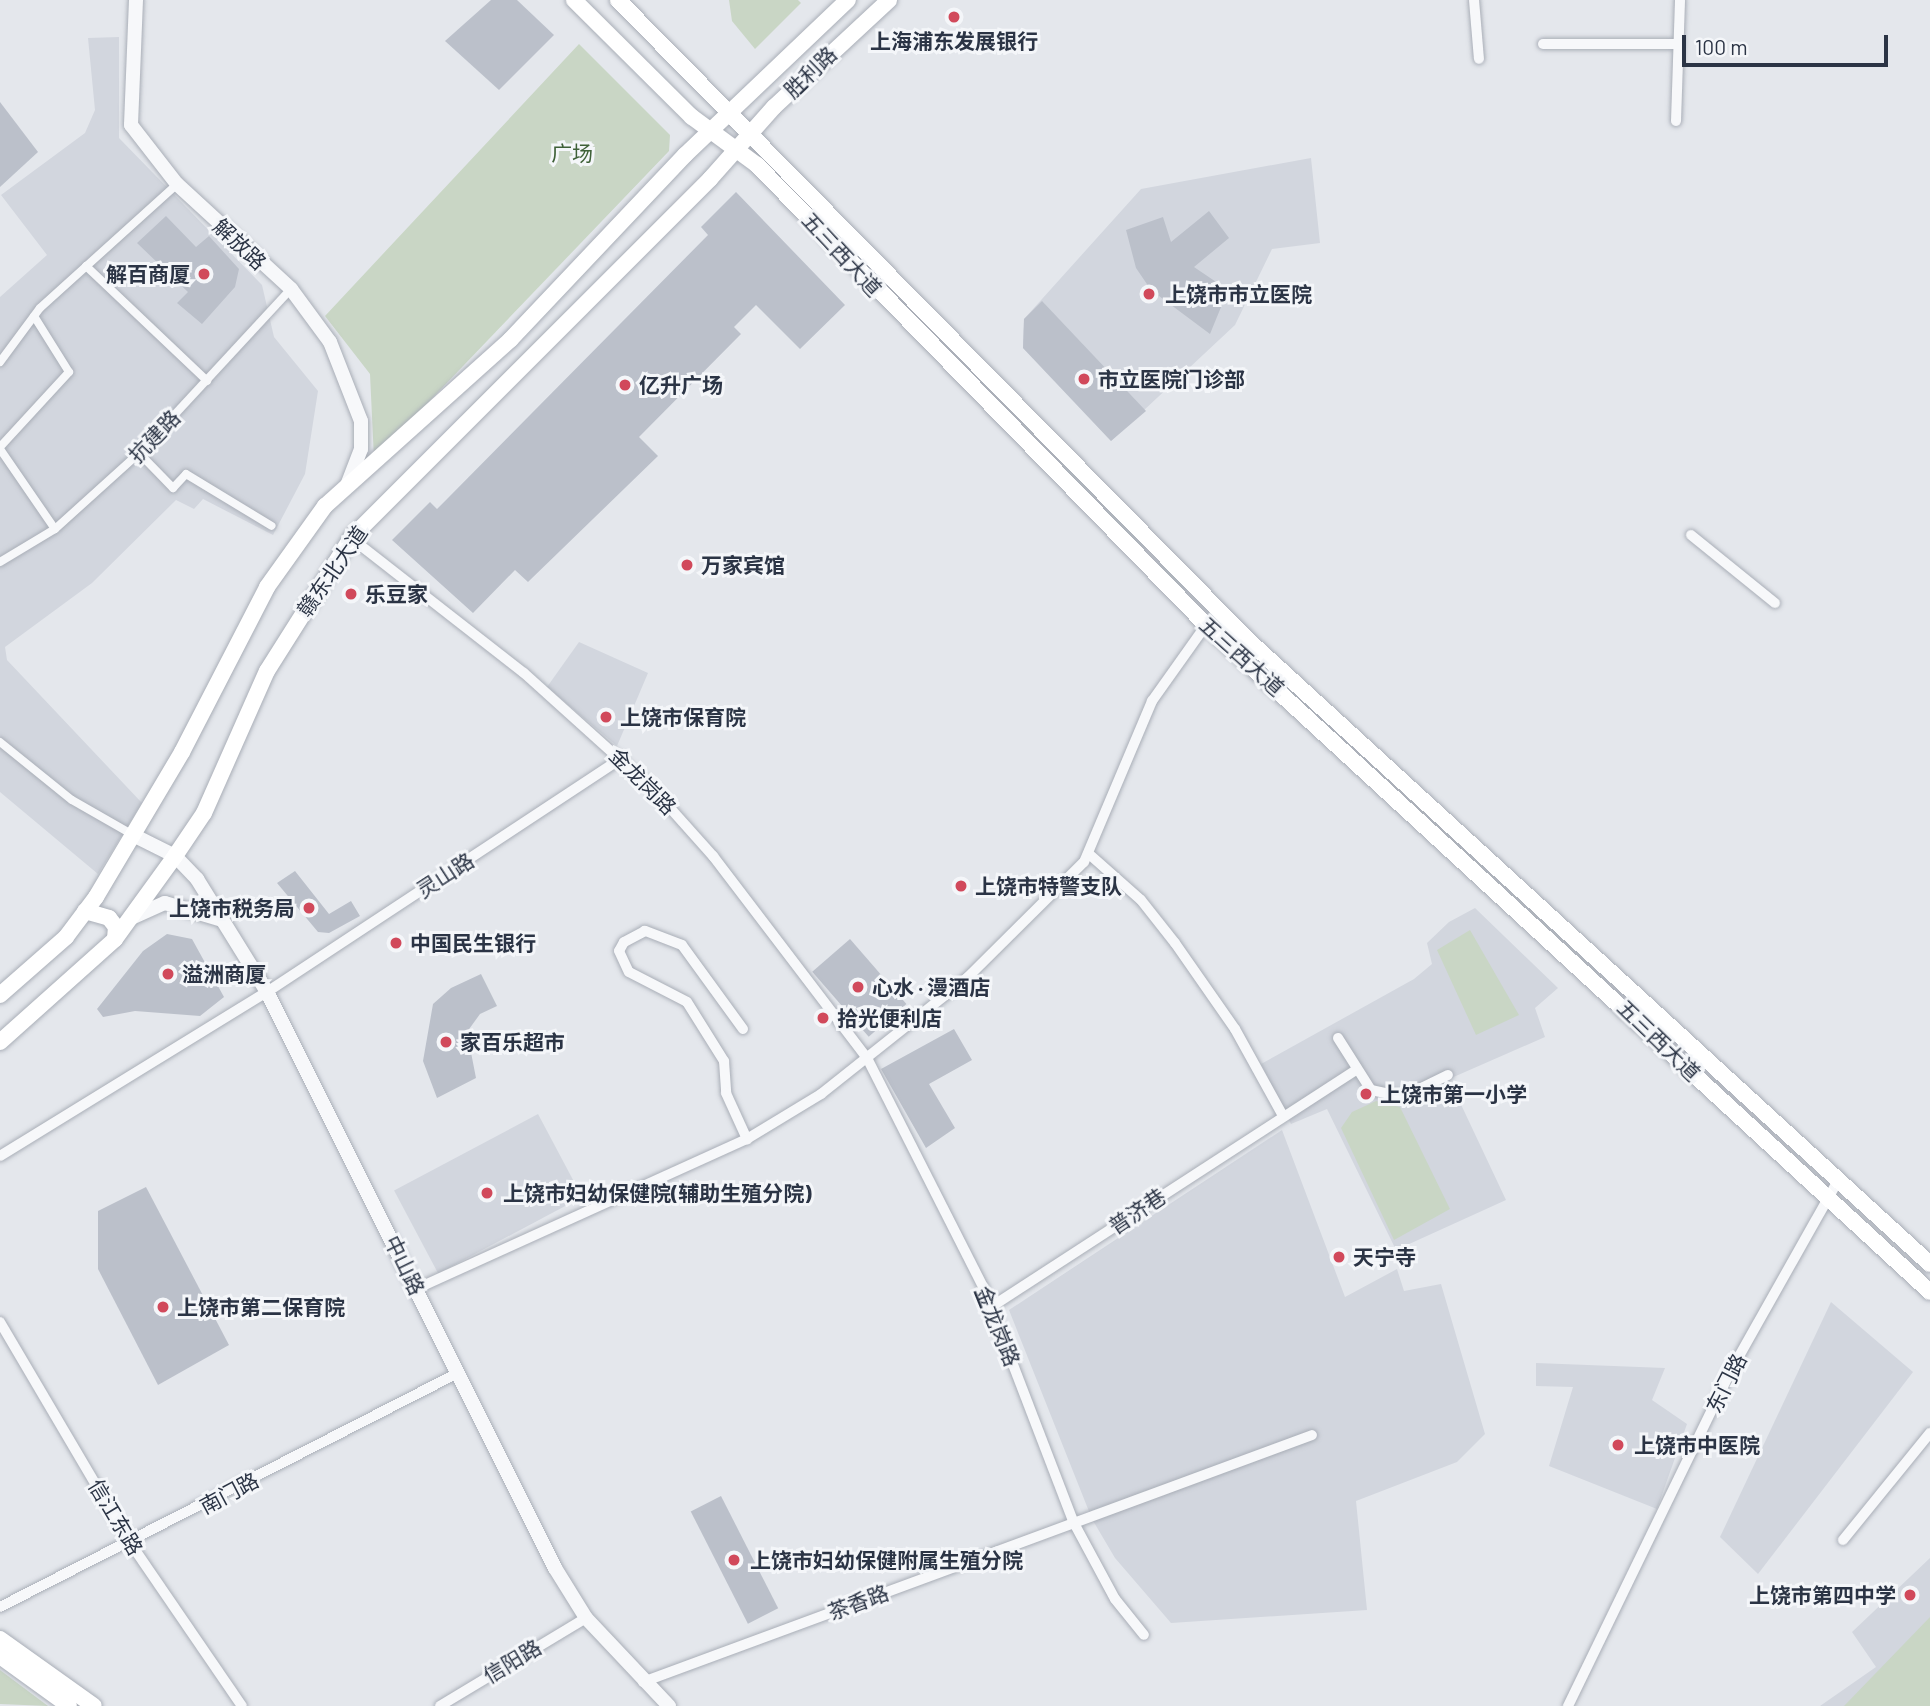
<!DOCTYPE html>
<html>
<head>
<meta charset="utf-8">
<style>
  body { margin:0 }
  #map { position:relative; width:1930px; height:1706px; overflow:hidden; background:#e4e7ec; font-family:Barlow,"Noto Sans SC",sans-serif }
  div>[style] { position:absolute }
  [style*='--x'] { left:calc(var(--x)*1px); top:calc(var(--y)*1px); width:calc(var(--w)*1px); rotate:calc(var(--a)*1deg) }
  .built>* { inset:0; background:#d2d6de; transform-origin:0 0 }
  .green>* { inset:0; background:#c9d6c5 }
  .building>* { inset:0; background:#bbc0ca; transform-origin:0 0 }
  .roads { filter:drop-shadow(0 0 2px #a9aeb7) drop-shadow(0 0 2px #a9aeb7) }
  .pedestrian>* { height:8px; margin:-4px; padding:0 4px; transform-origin:4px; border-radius:4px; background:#f7f8fa }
  .minor>* { height:10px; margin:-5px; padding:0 5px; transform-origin:5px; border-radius:5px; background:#f7f8fa }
  .tertiary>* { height:14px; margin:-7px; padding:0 7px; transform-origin:7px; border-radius:7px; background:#f7f8fa }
  .secondary>* { height:16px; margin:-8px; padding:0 8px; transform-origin:8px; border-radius:8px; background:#fff }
  .dots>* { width:19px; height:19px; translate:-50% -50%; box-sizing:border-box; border:4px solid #f4f6f9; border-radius:50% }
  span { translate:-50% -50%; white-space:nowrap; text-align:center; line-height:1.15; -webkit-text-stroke:6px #f4f6f9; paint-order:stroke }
  .poi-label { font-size:21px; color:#2b3445; font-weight:700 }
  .right { translate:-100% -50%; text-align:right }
  .left { translate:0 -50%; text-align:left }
  .street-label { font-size:21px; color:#2b3445 }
  .park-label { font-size:21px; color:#3f6138 }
  .scale { position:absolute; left:1682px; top:35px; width:206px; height:32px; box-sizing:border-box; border:4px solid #2b3445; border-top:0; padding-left:9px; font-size:21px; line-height:24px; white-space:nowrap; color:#2b3445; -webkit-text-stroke:5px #f4f6f9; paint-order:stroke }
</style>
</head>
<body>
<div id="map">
  <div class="built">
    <div style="clip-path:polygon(119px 37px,119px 138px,262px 285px,274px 337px,318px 391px,305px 474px,273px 535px,203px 499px,194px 509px,176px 500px,92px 583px,5px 647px,7px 660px,142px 803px,98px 874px,0 792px,0 297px,47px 255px,1px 195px,85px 133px,95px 110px,88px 38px)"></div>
    <div style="clip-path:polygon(1311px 158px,1320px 243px,1272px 249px,1235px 325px,1111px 441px,1023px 348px,1024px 319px,1141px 189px)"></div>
    <div style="clip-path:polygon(579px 642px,648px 673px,617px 746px,547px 687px)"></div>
    <div style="clip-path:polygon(1475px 908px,1558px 988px,1535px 1008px,1545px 1037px,1449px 1079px,1506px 1200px,1396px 1250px,1327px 1109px,1291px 1124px,1261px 1064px,1414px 979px,1432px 964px,1427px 943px,1449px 922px)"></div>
    <div style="left:538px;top:1114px;width:94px;height:163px;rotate:62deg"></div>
    <div style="clip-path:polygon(1282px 1130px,1345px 1297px,1397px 1269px,1404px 1291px,1441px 1284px,1485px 1434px,1457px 1462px,1356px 1501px,1367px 1610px,1171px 1623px,1115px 1558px,1092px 1519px,1009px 1310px)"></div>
    <div style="clip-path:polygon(1831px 1302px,1913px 1372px,1758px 1574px,1720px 1537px)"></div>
    <div style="clip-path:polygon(1536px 1363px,1665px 1368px,1652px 1400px,1687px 1424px,1657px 1509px,1549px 1466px,1573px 1387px,1536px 1386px)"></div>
    <div style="clip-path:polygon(1930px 1558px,1930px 1706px,1820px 1706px,1876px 1667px,1852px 1632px)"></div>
  </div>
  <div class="green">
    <div style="clip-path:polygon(729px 0,798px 0,801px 3px,755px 49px,732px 21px)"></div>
    <div style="clip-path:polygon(579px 44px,670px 135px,669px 151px,374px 459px,370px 374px,325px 316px)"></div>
    <div style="clip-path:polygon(1470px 930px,1519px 1015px,1476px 1035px,1437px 950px)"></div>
    <div style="clip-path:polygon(1376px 1101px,1400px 1107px,1450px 1209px,1394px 1240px,1341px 1128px,1352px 1112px)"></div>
    <div style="clip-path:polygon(1930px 1617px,1930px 1706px,1844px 1706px)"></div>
    <div style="clip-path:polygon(0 1670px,48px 1706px,0 1704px)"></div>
  </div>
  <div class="building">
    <div style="clip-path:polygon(491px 0,517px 0,554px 35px,499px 90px,445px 41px)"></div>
    <div style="clip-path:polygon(0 102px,38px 152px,0 187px)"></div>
    <div style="clip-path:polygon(736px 192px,845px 305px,800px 349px,756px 305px,734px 327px,741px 334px,639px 437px,658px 456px,528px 582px,515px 570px,473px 613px,392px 540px,430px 502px,437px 509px,448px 498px,708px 235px,701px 227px)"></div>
    <div style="clip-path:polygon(1209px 211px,1229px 238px,1194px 267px,1228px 290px,1210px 334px,1151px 290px,1136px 268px,1126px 230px,1163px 217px,1171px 242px)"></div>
    <div style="clip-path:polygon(166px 216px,196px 247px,209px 236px,239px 269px,235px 287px,202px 324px,177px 303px,188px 292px,137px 243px)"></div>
    <div style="clip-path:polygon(1042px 301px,1146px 411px,1111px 441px,1023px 348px,1024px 319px)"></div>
    <div style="clip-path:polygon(295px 871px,329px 914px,351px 901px,360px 916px,329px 933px,318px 932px,277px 883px)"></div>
    <div style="clip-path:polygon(167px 934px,192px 939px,224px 997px,200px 1016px,135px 1011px,103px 1017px,97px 1009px,143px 951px)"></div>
    <div style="left:850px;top:939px;width:86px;height:50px;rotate:49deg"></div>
    <div style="clip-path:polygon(481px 974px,497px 1006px,480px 1014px,467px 1032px,476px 1078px,437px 1098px,423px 1061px,433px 1004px,451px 988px)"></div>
    <div style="clip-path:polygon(954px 1029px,972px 1060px,929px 1084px,955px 1128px,926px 1148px,881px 1069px)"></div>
    <div style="clip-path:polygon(146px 1187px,229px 1345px,158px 1385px,98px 1269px,98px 1211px)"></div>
    <div style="left:721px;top:1496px;width:126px;height:34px;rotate:63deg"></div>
  </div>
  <div class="roads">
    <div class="pedestrian">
      <div style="--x:86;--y:266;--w:167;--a:43.5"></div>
      <div style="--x:0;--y:362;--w:67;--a:-53.5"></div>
      <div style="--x:40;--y:308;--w:185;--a:-42.1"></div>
      <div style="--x:0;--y:447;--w:102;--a:-47.4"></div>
      <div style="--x:69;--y:372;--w:66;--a:-122"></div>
      <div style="--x:0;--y:449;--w:97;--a:55.5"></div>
      <div style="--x:139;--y:453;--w:49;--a:45.8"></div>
      <div style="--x:173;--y:488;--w:19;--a:-47"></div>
      <div style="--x:186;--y:474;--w:100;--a:31.2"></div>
      <div style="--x:0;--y:562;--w:64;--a:-31"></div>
      <div style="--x:55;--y:529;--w:113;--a:-42.1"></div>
      <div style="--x:139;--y:453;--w:224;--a:-47.2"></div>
      <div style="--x:0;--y:742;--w:92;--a:38.9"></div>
      <div style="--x:72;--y:800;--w:70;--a:29.8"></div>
    </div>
    <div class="minor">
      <div style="--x:1474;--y:0;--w:59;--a:85.2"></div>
      <div style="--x:1543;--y:44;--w:136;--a:0"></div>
      <div style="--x:1676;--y:121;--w:121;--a:-88.1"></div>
      <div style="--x:1691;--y:535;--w:108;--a:39"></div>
      <div style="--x:351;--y:538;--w:219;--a:38"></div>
      <div style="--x:524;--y:673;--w:175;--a:42"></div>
      <div style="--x:654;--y:790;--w:89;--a:48.2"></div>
      <div style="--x:713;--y:856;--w:254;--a:52.7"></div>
      <div style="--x:867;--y:1058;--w:259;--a:63.1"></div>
      <div style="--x:984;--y:1289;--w:251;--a:69"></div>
      <div style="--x:1074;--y:1523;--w:86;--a:61.7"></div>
      <div style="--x:1115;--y:1599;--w:46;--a:51.1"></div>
      <div style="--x:1089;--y:854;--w:69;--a:41.5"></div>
      <div style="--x:1141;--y:900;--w:55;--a:51.7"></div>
      <div style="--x:1175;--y:943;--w:105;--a:55.1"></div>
      <div style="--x:1235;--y:1029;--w:97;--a:61.1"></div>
      <div style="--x:743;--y:1029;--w:104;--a:-126"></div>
      <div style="--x:682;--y:945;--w:40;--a:-159"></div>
      <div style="--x:645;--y:931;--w:24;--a:152"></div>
      <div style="--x:624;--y:942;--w:10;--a:119"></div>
      <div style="--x:619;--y:951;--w:23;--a:65"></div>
      <div style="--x:629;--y:972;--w:65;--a:27.3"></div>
      <div style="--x:687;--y:1002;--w:70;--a:57.9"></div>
      <div style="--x:724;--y:1061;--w:32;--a:86"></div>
      <div style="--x:726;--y:1093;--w:51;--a:65.5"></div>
      <div style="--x:1338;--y:1038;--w:62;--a:57.6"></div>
      <div style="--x:1371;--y:1090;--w:33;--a:12"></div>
      <div style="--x:1403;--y:1097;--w:50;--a:-26.1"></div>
      <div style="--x:0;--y:1156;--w:313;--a:-31.6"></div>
      <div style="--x:267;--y:992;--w:425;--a:-33.4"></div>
      <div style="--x:416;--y:1289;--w:363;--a:-24.4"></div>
      <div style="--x:747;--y:1139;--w:87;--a:-31.3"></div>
      <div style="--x:821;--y:1094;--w:188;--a:-38.5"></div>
      <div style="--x:968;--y:977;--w:163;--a:-44.8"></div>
      <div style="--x:1084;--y:862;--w:175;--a:-67.1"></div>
      <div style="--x:1152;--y:701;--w:93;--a:-54.6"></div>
      <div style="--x:991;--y:1307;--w:435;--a:-33"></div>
      <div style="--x:0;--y:1322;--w:258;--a:59.5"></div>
      <div style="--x:131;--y:1544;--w:196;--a:55.6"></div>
      <div style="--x:1843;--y:1540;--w:138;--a:-50.9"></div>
      <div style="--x:0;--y:1607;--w:512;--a:-27.07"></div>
      <div style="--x:643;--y:1682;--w:713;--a:-20.26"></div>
      <div style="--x:440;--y:1706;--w:170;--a:-31.1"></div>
      <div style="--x:1568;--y:1706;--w:369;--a:-64.1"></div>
      <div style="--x:1729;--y:1374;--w:224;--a:-60.6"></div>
    </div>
    <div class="tertiary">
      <div style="--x:136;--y:0;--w:125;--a:92.3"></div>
      <div style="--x:131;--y:125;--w:75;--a:52.1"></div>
      <div style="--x:177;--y:184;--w:155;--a:42.6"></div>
      <div style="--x:291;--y:289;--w:66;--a:53.7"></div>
      <div style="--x:330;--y:342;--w:85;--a:68.6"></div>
      <div style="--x:361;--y:421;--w:28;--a:90"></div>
      <div style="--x:361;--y:449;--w:40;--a:111"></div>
      <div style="--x:133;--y:835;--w:47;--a:26.6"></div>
      <div style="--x:175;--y:856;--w:32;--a:46"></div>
      <div style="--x:197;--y:879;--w:133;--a:58.2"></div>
      <div style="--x:267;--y:992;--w:644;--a:63.43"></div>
      <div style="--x:555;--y:1568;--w:59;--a:58.2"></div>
      <div style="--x:586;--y:1618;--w:121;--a:46.7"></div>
      <div style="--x:131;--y:918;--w:37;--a:-24"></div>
      <div style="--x:165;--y:903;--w:59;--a:16.6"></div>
    </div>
    <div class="secondary">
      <div style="--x:574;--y:0;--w:166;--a:44.8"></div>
      <div style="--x:692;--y:117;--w:81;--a:36.4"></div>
      <div style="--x:757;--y:165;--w:643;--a:45.69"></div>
      <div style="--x:1206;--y:625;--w:984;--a:42.65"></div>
      <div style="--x:618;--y:0;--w:898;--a:45.45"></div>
      <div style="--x:1248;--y:640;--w:924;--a:42.46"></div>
      <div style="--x:85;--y:911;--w:25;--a:16"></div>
      <div style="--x:109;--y:918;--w:11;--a:52"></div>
      <div style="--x:116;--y:927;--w:12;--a:95"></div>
      <div style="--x:0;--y:995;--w:88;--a:-41.3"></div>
      <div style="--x:66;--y:937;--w:50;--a:-53.1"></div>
      <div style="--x:96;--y:897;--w:169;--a:-59.3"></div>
      <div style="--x:182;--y:752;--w:186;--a:-62.7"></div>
      <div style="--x:267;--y:587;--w:100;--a:-54.4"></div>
      <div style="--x:325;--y:506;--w:249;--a:-41.9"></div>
      <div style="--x:510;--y:340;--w:255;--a:-46.6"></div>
      <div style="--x:685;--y:155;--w:225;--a:-43.6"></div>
      <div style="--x:0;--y:1042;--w:154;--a:-41.8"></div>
      <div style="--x:115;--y:939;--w:102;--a:-54.1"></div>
      <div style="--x:175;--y:856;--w:52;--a:-56"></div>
      <div style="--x:204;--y:813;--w:155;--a:-66.1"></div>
      <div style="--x:267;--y:671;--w:157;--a:-57.7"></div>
      <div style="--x:351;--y:538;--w:508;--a:-45"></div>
      <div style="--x:710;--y:179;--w:96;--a:-48.4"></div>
      <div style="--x:774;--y:107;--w:157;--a:-42.9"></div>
      <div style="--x:0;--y:1639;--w:115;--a:35.5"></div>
      <div style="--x:0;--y:1656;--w:85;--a:35.9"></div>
    </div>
  </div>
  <div class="dots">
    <div style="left:954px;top:17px;background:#d1495b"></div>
    <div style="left:204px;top:274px;background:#d1495b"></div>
    <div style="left:1149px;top:294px;background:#d1495b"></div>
    <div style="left:1084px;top:379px;background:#d1495b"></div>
    <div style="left:625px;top:385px;background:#d1495b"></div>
    <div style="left:687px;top:565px;background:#d1495b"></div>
    <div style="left:351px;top:594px;background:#d1495b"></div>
    <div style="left:606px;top:717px;background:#d1495b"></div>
    <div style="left:961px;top:886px;background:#d1495b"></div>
    <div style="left:309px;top:908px;background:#d1495b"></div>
    <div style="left:396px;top:943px;background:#d1495b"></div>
    <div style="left:168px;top:974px;background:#d1495b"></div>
    <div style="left:858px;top:987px;background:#d1495b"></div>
    <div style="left:823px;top:1018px;background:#d1495b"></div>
    <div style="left:446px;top:1042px;background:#d1495b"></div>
    <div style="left:1366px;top:1094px;background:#d1495b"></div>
    <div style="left:487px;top:1193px;background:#d1495b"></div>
    <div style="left:1339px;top:1257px;background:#d1495b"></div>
    <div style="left:163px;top:1307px;background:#d1495b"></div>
    <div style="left:1618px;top:1445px;background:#d1495b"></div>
    <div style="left:734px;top:1560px;background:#d1495b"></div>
    <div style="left:1910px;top:1595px;background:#d1495b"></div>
  </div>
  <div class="poi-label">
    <span style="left:954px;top:41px">上海浦东发展银行</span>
    <span class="right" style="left:190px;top:274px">解百商厦</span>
    <span class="left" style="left:1165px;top:294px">上饶市市立医院</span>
    <span class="left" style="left:1098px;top:379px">市立医院门诊部</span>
    <span class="left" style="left:639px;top:385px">亿升广场</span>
    <span class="left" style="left:701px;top:565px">万家宾馆</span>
    <span class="left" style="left:365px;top:594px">乐豆家</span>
    <span class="left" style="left:620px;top:717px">上饶市保育院</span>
    <span class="left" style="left:975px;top:886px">上饶市特警支队</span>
    <span class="right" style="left:295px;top:908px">上饶市税务局</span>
    <span class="left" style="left:410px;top:943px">中国民生银行</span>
    <span class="left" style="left:182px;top:974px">溢洲商厦</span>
    <span class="left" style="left:872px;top:987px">心水 · 漫酒店</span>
    <span class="left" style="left:837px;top:1018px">拾光便利店</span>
    <span class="left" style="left:460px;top:1042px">家百乐超市</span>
    <span class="left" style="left:1380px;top:1094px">上饶市第一小学</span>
    <span class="left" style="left:503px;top:1193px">上饶市妇幼保健院(辅助生殖分院)</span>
    <span class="left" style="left:1353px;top:1257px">天宁寺</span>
    <span class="left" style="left:177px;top:1307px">上饶市第二保育院</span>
    <span class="left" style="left:1634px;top:1445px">上饶市中医院</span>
    <span class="left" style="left:750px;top:1560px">上饶市妇幼保健附属生殖分院</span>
    <span class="right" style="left:1896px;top:1595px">上饶市第四中学</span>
  </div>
  <div class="street-label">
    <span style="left:810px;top:72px;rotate:-44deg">胜利路</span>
    <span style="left:240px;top:244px;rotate:43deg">解放路</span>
    <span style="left:842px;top:254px;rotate:47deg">五三西大道</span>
    <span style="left:154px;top:436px;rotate:-46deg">抗建路</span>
    <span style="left:332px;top:571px;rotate:-55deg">赣东北大道</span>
    <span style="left:1242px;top:656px;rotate:42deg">五三西大道</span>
    <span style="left:643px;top:781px;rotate:45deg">金龙岗路</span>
    <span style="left:445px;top:875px;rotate:-33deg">灵山路</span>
    <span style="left:1659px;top:1040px;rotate:44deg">五三西大道</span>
    <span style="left:1137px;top:1211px;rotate:-34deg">普济巷</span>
    <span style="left:405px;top:1265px;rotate:64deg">中山路</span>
    <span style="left:998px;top:1326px;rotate:68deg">金龙岗路</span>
    <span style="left:1726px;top:1383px;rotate:-63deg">东门路</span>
    <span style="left:229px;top:1493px;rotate:-28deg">南门路</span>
    <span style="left:116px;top:1517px;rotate:59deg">信江东路</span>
    <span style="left:858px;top:1602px;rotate:-20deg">茶香路</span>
    <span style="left:512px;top:1661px;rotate:-31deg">信阳路</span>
  </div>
  <div class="park-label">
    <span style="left:572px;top:153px">广场</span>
  </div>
  <div class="scale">100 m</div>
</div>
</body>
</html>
